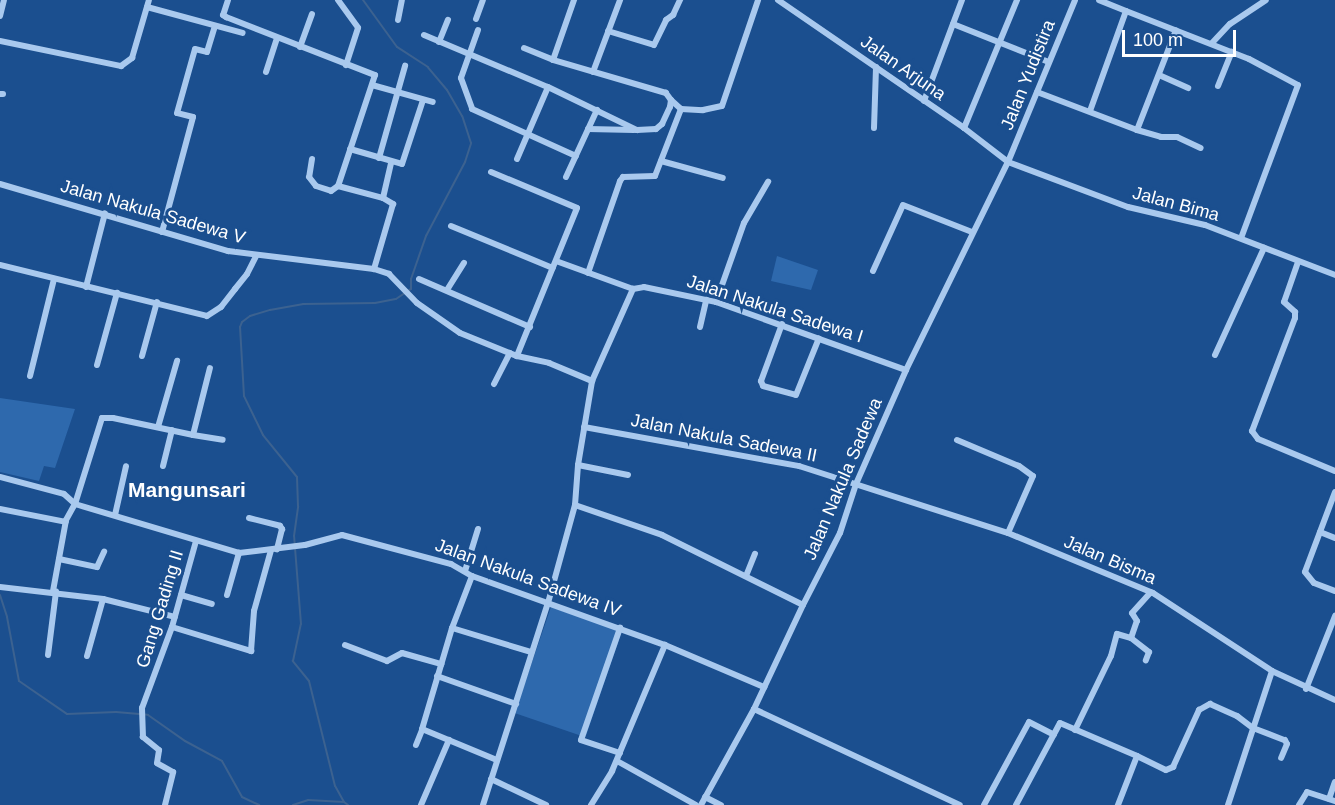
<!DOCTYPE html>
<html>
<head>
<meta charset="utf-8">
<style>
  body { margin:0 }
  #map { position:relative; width:1335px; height:805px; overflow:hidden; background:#1b4f8f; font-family:Helvetica,sans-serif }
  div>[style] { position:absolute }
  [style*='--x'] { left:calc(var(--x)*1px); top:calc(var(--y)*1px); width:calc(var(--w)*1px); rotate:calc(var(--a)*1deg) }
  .green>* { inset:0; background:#2e69ad; transform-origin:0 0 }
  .stream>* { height:2px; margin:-1px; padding:0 1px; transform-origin:1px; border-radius:1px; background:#3c6290 }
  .street>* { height:6px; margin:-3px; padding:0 3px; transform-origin:3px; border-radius:3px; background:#a9c9ee }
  span { translate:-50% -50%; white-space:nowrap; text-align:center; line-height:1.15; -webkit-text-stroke:6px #1b4f8f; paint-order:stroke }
  .street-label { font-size:18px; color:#fff }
  .quarter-label { font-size:21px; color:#fff; font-weight:700 }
  .scale { position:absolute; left:1122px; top:30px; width:114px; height:27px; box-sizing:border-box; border:3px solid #fff; border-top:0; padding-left:8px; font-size:18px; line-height:21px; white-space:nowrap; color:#fff; -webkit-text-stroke:4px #1b4f8f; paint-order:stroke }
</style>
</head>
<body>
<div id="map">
  <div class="green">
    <div style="clip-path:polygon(777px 256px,818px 270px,811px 290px,771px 281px)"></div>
    <div style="clip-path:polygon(0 398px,75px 409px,55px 468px,44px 466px,39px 481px,0 472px)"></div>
    <div style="left:551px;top:607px;width:75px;height:112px;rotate:19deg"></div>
  </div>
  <div class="stream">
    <div style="--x:0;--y:595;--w:23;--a:72"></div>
    <div style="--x:7;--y:617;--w:65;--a:79.4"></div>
    <div style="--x:19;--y:681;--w:58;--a:34.5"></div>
    <div style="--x:67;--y:714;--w:49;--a:-2.3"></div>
    <div style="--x:116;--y:712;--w:32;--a:5"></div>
    <div style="--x:148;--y:715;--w:45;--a:35.1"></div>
    <div style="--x:185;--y:741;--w:42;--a:28.4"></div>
    <div style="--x:222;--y:761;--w:41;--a:60.9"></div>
    <div style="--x:242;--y:797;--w:19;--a:25"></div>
    <div style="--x:344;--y:802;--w:18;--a:-119"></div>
    <div style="--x:335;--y:786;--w:108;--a:-103.9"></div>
    <div style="--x:309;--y:681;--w:26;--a:-129"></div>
    <div style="--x:293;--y:661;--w:38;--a:-78"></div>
    <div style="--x:301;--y:624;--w:88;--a:-94.5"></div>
    <div style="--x:294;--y:536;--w:30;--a:-82"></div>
    <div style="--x:298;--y:506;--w:29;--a:-92"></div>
    <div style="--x:297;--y:477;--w:54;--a:-129"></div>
    <div style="--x:263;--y:435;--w:43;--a:-116"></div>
    <div style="--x:244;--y:396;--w:69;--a:-93.3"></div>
    <div style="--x:240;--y:327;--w:5;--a:-68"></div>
    <div style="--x:242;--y:322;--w:10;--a:-37"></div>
    <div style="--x:250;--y:316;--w:21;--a:-17"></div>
    <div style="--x:270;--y:310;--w:34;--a:-10"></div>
    <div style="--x:303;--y:304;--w:72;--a:-0.8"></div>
    <div style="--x:375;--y:303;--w:21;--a:-11"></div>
    <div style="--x:396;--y:299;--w:18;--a:-34"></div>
    <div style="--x:411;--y:289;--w:10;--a:-90"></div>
    <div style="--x:411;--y:279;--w:46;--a:-70.8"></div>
    <div style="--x:426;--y:236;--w:84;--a:-62.2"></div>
    <div style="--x:465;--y:162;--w:20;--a:-72"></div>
    <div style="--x:471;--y:143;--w:28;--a:-108"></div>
    <div style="--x:462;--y:116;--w:30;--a:-120"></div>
    <div style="--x:447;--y:90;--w:30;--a:-130"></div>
    <div style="--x:428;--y:67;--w:37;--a:-147"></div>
    <div style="--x:397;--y:47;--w:58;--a:-125.9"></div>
    <div style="--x:293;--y:805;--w:16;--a:-18"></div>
    <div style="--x:308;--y:800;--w:36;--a:3"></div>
    <div style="--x:344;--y:802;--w:5;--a:37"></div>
  </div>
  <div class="street">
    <div style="--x:228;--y:0;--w:16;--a:108"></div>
    <div style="--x:223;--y:15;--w:4;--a:34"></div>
    <div style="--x:226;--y:17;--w:160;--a:21.3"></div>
    <div style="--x:375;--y:75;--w:117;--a:108.4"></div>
    <div style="--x:338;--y:0;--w:34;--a:54"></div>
    <div style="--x:358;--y:28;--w:39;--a:108"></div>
    <div style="--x:778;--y:0;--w:226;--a:34.5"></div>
    <div style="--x:964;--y:128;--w:56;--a:37.7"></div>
    <div style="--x:1008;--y:162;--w:128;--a:20.6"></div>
    <div style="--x:1128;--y:207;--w:79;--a:13.2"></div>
    <div style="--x:1205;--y:225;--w:139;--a:21"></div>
    <div style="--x:147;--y:7;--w:99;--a:15.2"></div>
    <div style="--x:1126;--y:11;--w:132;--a:21.3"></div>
    <div style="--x:1249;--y:59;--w:55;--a:28"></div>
    <div style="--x:1298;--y:85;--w:163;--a:110.4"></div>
    <div style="--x:0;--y:16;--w:16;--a:-76"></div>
    <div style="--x:476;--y:19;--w:20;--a:-70"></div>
    <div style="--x:398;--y:20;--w:20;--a:-79"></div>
    <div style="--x:953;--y:24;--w:103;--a:21.6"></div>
    <div style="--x:478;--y:30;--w:51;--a:109.5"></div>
    <div style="--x:461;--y:78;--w:33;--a:70"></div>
    <div style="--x:472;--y:109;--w:114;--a:24.3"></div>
    <div style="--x:608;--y:31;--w:48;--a:16.9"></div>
    <div style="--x:654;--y:45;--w:28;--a:-64"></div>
    <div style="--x:666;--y:20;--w:9;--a:-36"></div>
    <div style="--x:673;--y:15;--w:17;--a:-65"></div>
    <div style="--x:424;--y:35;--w:134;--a:22.8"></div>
    <div style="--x:548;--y:87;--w:99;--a:25.8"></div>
    <div style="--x:637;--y:130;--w:19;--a:-3"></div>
    <div style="--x:656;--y:129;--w:8;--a:-40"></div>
    <div style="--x:662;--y:124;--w:19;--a:-65"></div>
    <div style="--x:670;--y:107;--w:7;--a:-82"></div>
    <div style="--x:671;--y:100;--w:9;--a:-126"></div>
    <div style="--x:666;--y:93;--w:118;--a:-163.7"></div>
    <div style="--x:553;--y:60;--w:64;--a:-70.7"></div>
    <div style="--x:0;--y:41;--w:124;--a:11.7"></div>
    <div style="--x:121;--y:66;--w:14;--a:-36"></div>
    <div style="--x:132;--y:58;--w:60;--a:-73.7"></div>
    <div style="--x:439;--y:42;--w:24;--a:-68"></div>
    <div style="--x:1212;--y:43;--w:26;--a:-47"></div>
    <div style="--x:1230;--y:24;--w:43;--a:-33.7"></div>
    <div style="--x:300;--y:47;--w:35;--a:-70"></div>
    <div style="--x:524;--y:48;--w:31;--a:22"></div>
    <div style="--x:266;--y:72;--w:36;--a:-72"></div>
    <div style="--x:593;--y:72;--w:77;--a:-69.4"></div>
    <div style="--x:1159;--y:75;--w:32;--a:24"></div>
    <div style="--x:372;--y:85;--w:63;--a:15.6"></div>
    <div style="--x:1218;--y:86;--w:37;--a:-68"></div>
    <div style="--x:1037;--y:92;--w:107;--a:20.8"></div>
    <div style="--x:1137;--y:130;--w:25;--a:16"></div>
    <div style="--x:1161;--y:137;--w:16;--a:0"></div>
    <div style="--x:1177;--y:137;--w:26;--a:25"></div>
    <div style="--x:0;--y:94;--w:3;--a:0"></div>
    <div style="--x:671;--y:100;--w:13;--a:42"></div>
    <div style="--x:681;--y:109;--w:22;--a:3"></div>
    <div style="--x:703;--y:110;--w:19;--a:-12"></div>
    <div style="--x:722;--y:106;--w:112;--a:-71.2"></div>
    <div style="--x:924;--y:101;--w:108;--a:-69.4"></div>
    <div style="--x:1090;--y:111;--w:106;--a:-70.2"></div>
    <div style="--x:1126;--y:11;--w:29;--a:-158"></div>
    <div style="--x:874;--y:128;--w:61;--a:-88.1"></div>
    <div style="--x:964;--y:128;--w:139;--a:-67.5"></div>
    <div style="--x:588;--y:129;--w:46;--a:1.2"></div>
    <div style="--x:1137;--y:130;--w:107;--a:-68.7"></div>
    <div style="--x:350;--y:149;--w:54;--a:16.1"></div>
    <div style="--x:402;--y:164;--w:67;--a:-71.8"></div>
    <div style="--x:379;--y:158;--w:96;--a:-74.2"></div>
    <div style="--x:312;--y:159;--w:18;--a:99"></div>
    <div style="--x:309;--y:177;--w:11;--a:52"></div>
    <div style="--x:316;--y:186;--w:16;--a:18"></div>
    <div style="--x:331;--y:191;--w:9;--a:-36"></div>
    <div style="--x:338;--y:186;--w:47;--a:14.9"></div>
    <div style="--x:383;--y:198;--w:12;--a:31"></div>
    <div style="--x:393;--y:204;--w:68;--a:106.3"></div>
    <div style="--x:517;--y:159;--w:78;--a:-66.7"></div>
    <div style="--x:661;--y:161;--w:64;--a:15.3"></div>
    <div style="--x:491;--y:172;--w:93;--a:22.7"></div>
    <div style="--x:577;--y:208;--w:160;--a:112.1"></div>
    <div style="--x:566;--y:177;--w:74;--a:-65.2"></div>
    <div style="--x:0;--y:184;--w:238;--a:16.4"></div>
    <div style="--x:228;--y:251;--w:147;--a:7"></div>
    <div style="--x:374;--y:269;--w:16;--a:18"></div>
    <div style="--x:389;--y:274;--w:40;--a:46"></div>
    <div style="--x:417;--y:303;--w:52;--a:34.9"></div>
    <div style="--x:460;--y:333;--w:61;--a:22"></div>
    <div style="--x:517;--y:356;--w:33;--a:12"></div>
    <div style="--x:549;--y:363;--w:47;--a:22.7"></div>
    <div style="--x:383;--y:198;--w:37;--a:-77"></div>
    <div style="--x:451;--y:226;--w:110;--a:22.4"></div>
    <div style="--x:162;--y:232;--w:119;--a:-74.9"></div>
    <div style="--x:193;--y:117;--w:16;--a:-166"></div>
    <div style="--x:177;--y:113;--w:66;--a:-74.3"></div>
    <div style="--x:195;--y:49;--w:12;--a:14"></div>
    <div style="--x:207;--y:52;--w:27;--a:-73"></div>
    <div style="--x:556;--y:261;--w:82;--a:20"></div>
    <div style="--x:1298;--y:262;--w:42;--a:109.3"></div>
    <div style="--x:1284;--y:302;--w:15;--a:42"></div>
    <div style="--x:1295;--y:312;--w:6;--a:90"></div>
    <div style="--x:1295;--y:318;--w:121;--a:110.8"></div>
    <div style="--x:1252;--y:431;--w:10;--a:53"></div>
    <div style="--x:1258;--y:439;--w:83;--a:22.6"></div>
    <div style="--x:0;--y:265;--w:213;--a:13.8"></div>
    <div style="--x:207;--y:316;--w:17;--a:-33"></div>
    <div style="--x:221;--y:307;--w:23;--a:-52"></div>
    <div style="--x:235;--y:289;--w:19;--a:-51"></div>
    <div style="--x:247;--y:274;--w:20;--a:-63"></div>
    <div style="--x:873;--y:271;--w:72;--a:-65.6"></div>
    <div style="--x:903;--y:205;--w:74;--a:21.4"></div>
    <div style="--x:588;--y:273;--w:97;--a:-70.8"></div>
    <div style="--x:620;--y:181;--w:5;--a:-53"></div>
    <div style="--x:623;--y:177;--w:32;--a:-2"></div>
    <div style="--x:655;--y:176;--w:72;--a:-68.8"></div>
    <div style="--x:419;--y:279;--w:121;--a:23.4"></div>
    <div style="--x:86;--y:287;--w:76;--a:-75.6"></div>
    <div style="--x:633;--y:289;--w:11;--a:-10"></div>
    <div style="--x:644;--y:287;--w:74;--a:11.8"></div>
    <div style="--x:716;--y:302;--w:202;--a:19.7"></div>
    <div style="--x:447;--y:290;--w:32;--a:-58"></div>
    <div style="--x:716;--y:302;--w:84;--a:-70.5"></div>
    <div style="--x:744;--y:223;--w:48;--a:-59.7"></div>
    <div style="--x:782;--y:324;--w:61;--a:110.2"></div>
    <div style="--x:761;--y:381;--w:5;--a:68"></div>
    <div style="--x:763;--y:386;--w:34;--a:15"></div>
    <div style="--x:796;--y:395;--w:61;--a:-68"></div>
    <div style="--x:700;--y:327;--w:28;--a:-77"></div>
    <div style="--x:1215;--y:355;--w:118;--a:-65.4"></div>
    <div style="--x:142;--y:356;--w:56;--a:-74.5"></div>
    <div style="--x:97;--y:365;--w:75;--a:-74.5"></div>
    <div style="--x:30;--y:376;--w:100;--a:-76.1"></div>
    <div style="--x:494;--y:384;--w:35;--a:-63"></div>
    <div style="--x:158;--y:427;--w:69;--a:-73.9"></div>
    <div style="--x:584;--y:427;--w:219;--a:10.3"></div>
    <div style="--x:799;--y:466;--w:219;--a:17.8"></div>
    <div style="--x:1008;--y:533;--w:157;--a:22.5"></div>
    <div style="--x:1153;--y:593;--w:142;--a:33.2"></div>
    <div style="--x:1272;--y:671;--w:69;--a:24.7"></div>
    <div style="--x:193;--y:435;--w:30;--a:9"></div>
    <div style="--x:957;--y:440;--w:67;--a:22.8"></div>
    <div style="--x:1019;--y:466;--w:17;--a:36"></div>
    <div style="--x:1033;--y:476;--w:62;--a:113.7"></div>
    <div style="--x:578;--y:465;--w:51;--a:11.3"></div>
    <div style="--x:163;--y:466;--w:37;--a:-76"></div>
    <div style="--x:0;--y:477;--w:66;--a:14.9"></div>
    <div style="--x:64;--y:494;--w:15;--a:42"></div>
    <div style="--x:75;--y:504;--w:171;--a:16.6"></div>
    <div style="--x:239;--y:553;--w:66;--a:-6.9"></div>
    <div style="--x:305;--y:545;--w:38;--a:-15"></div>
    <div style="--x:342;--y:535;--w:113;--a:14.9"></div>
    <div style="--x:451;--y:564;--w:24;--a:30"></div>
    <div style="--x:472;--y:576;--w:205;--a:19.7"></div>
    <div style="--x:665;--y:645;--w:108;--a:23"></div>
    <div style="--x:1335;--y:492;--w:85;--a:110.6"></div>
    <div style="--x:1305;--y:572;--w:14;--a:51"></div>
    <div style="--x:1314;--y:583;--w:22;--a:21"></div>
    <div style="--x:575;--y:505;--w:92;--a:19"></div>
    <div style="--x:662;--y:535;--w:157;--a:26.4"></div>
    <div style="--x:0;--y:509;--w:67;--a:11.1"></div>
    <div style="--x:115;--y:515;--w:50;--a:-77.3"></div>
    <div style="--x:249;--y:518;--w:32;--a:14"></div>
    <div style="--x:280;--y:526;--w:4;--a:56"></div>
    <div style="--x:282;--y:529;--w:21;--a:104"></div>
    <div style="--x:1320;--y:532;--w:16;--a:22"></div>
    <div style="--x:59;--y:559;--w:39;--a:12"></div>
    <div style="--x:97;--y:567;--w:17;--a:-65"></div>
    <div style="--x:465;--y:571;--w:44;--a:-72.8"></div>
    <div style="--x:472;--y:576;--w:56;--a:111"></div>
    <div style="--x:452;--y:628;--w:105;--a:106.5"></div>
    <div style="--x:422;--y:729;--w:81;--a:22.5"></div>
    <div style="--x:746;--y:576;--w:24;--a:-68"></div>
    <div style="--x:0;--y:587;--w:104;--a:6.6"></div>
    <div style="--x:103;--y:599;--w:74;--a:14"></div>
    <div style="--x:53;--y:591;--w:72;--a:-79.6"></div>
    <div style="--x:66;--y:520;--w:18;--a:-61"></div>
    <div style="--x:75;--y:504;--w:90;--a:-72.6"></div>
    <div style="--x:102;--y:418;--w:11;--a:0"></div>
    <div style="--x:113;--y:418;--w:82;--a:12"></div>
    <div style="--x:193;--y:435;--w:69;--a:-75.8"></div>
    <div style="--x:181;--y:595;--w:32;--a:16"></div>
    <div style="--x:227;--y:595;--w:44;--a:-74.1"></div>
    <div style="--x:172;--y:627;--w:83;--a:16.9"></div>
    <div style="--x:251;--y:651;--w:40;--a:-85.7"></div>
    <div style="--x:254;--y:611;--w:63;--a:-74.4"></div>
    <div style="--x:452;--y:628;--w:83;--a:16.9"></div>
    <div style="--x:1131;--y:638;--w:23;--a:38"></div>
    <div style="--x:1149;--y:652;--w:9;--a:111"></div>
    <div style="--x:345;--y:645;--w:45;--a:20.9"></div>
    <div style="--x:387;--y:661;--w:17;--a:-28"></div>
    <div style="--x:402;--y:653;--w:41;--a:15.8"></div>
    <div style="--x:48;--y:655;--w:64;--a:-82.8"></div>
    <div style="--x:87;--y:656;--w:59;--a:-74.3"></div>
    <div style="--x:437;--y:676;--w:84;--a:19.5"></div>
    <div style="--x:1306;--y:689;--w:79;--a:-68.3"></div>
    <div style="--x:754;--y:709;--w:227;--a:25"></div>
    <div style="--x:1075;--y:730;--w:82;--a:-64.1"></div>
    <div style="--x:1111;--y:656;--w:23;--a:-75"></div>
    <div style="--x:1117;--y:634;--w:15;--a:16"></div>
    <div style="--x:1131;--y:638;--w:18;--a:-71"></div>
    <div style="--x:1137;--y:621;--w:9;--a:-122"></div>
    <div style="--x:1132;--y:613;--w:28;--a:-48"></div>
    <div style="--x:416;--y:745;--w:16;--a:-68"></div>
    <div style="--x:620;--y:753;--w:41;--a:-161.6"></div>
    <div style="--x:581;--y:740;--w:119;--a:-70.8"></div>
    <div style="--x:1137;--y:756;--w:32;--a:26"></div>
    <div style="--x:1166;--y:770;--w:8;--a:-23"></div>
    <div style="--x:1173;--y:767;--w:63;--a:-65.5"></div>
    <div style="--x:1199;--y:710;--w:13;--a:-29"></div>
    <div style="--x:1210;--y:704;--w:30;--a:24"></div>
    <div style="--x:1237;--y:716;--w:20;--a:37"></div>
    <div style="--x:1253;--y:728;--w:34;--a:21"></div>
    <div style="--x:1285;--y:740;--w:4;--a:63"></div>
    <div style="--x:1287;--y:744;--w:15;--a:113"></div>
    <div style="--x:617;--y:761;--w:90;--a:29.1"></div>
    <div style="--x:491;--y:779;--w:61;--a:25.3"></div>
    <div style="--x:705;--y:797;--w:18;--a:27"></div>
    <div style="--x:1329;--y:799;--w:18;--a:-71"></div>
    <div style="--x:165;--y:805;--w:34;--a:-76"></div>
    <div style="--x:173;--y:772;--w:18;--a:-151"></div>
    <div style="--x:157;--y:763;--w:13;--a:-81"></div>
    <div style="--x:159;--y:750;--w:21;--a:-141"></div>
    <div style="--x:143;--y:737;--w:29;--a:-92"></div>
    <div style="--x:142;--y:708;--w:86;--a:-69.7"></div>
    <div style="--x:172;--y:627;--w:89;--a:-74.4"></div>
    <div style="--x:421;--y:805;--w:71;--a:-66.7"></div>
    <div style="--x:483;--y:805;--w:212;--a:-72.2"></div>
    <div style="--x:548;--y:603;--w:102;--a:-74.6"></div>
    <div style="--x:575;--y:505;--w:40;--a:-85.7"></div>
    <div style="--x:578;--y:465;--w:85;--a:-80.5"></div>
    <div style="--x:592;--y:381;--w:101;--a:-66"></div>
    <div style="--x:591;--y:805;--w:40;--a:-58"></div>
    <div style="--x:612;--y:771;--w:137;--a:-67.2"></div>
    <div style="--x:701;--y:805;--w:110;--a:-61.1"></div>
    <div style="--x:754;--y:709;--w:115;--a:-64.8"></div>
    <div style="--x:803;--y:605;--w:81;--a:-62.8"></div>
    <div style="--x:840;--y:533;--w:52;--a:-71.9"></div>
    <div style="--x:856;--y:484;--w:124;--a:-66.3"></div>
    <div style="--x:906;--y:370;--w:232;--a:-63.9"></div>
    <div style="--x:1008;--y:162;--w:175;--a:-67.5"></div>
    <div style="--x:984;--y:805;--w:94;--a:-61.5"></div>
    <div style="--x:1029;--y:722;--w:28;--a:27"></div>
    <div style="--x:1016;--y:805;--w:93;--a:-61.8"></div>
    <div style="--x:1060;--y:723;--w:84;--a:23.2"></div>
    <div style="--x:1137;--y:756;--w:53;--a:111.2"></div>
    <div style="--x:1228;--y:805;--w:141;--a:-71.8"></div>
    <div style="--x:1299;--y:805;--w:15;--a:-58"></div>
    <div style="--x:1307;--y:792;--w:29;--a:18"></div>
  </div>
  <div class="street-label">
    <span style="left:903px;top:68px;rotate:35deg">Jalan Arjuna</span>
    <span style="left:1028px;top:75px;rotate:-68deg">Jalan Yudistira</span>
    <span style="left:1176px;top:204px;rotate:15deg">Jalan Bima</span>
    <span style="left:153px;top:212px;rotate:16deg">Jalan Nakula Sadewa V</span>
    <span style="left:775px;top:309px;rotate:18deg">Jalan Nakula Sadewa I</span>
    <span style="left:724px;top:438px;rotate:11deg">Jalan Nakula Sadewa II</span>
    <span style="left:843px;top:479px;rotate:-67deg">Jalan Nakula Sadewa</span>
    <span style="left:1110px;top:560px;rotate:23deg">Jalan Bisma</span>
    <span style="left:528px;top:578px;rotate:20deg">Jalan Nakula Sadewa IV</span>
    <span style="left:160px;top:609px;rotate:-73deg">Gang Gading II</span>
  </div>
  <div class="quarter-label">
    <span style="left:187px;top:490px">Mangunsari</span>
  </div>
  <div class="scale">100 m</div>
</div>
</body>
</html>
